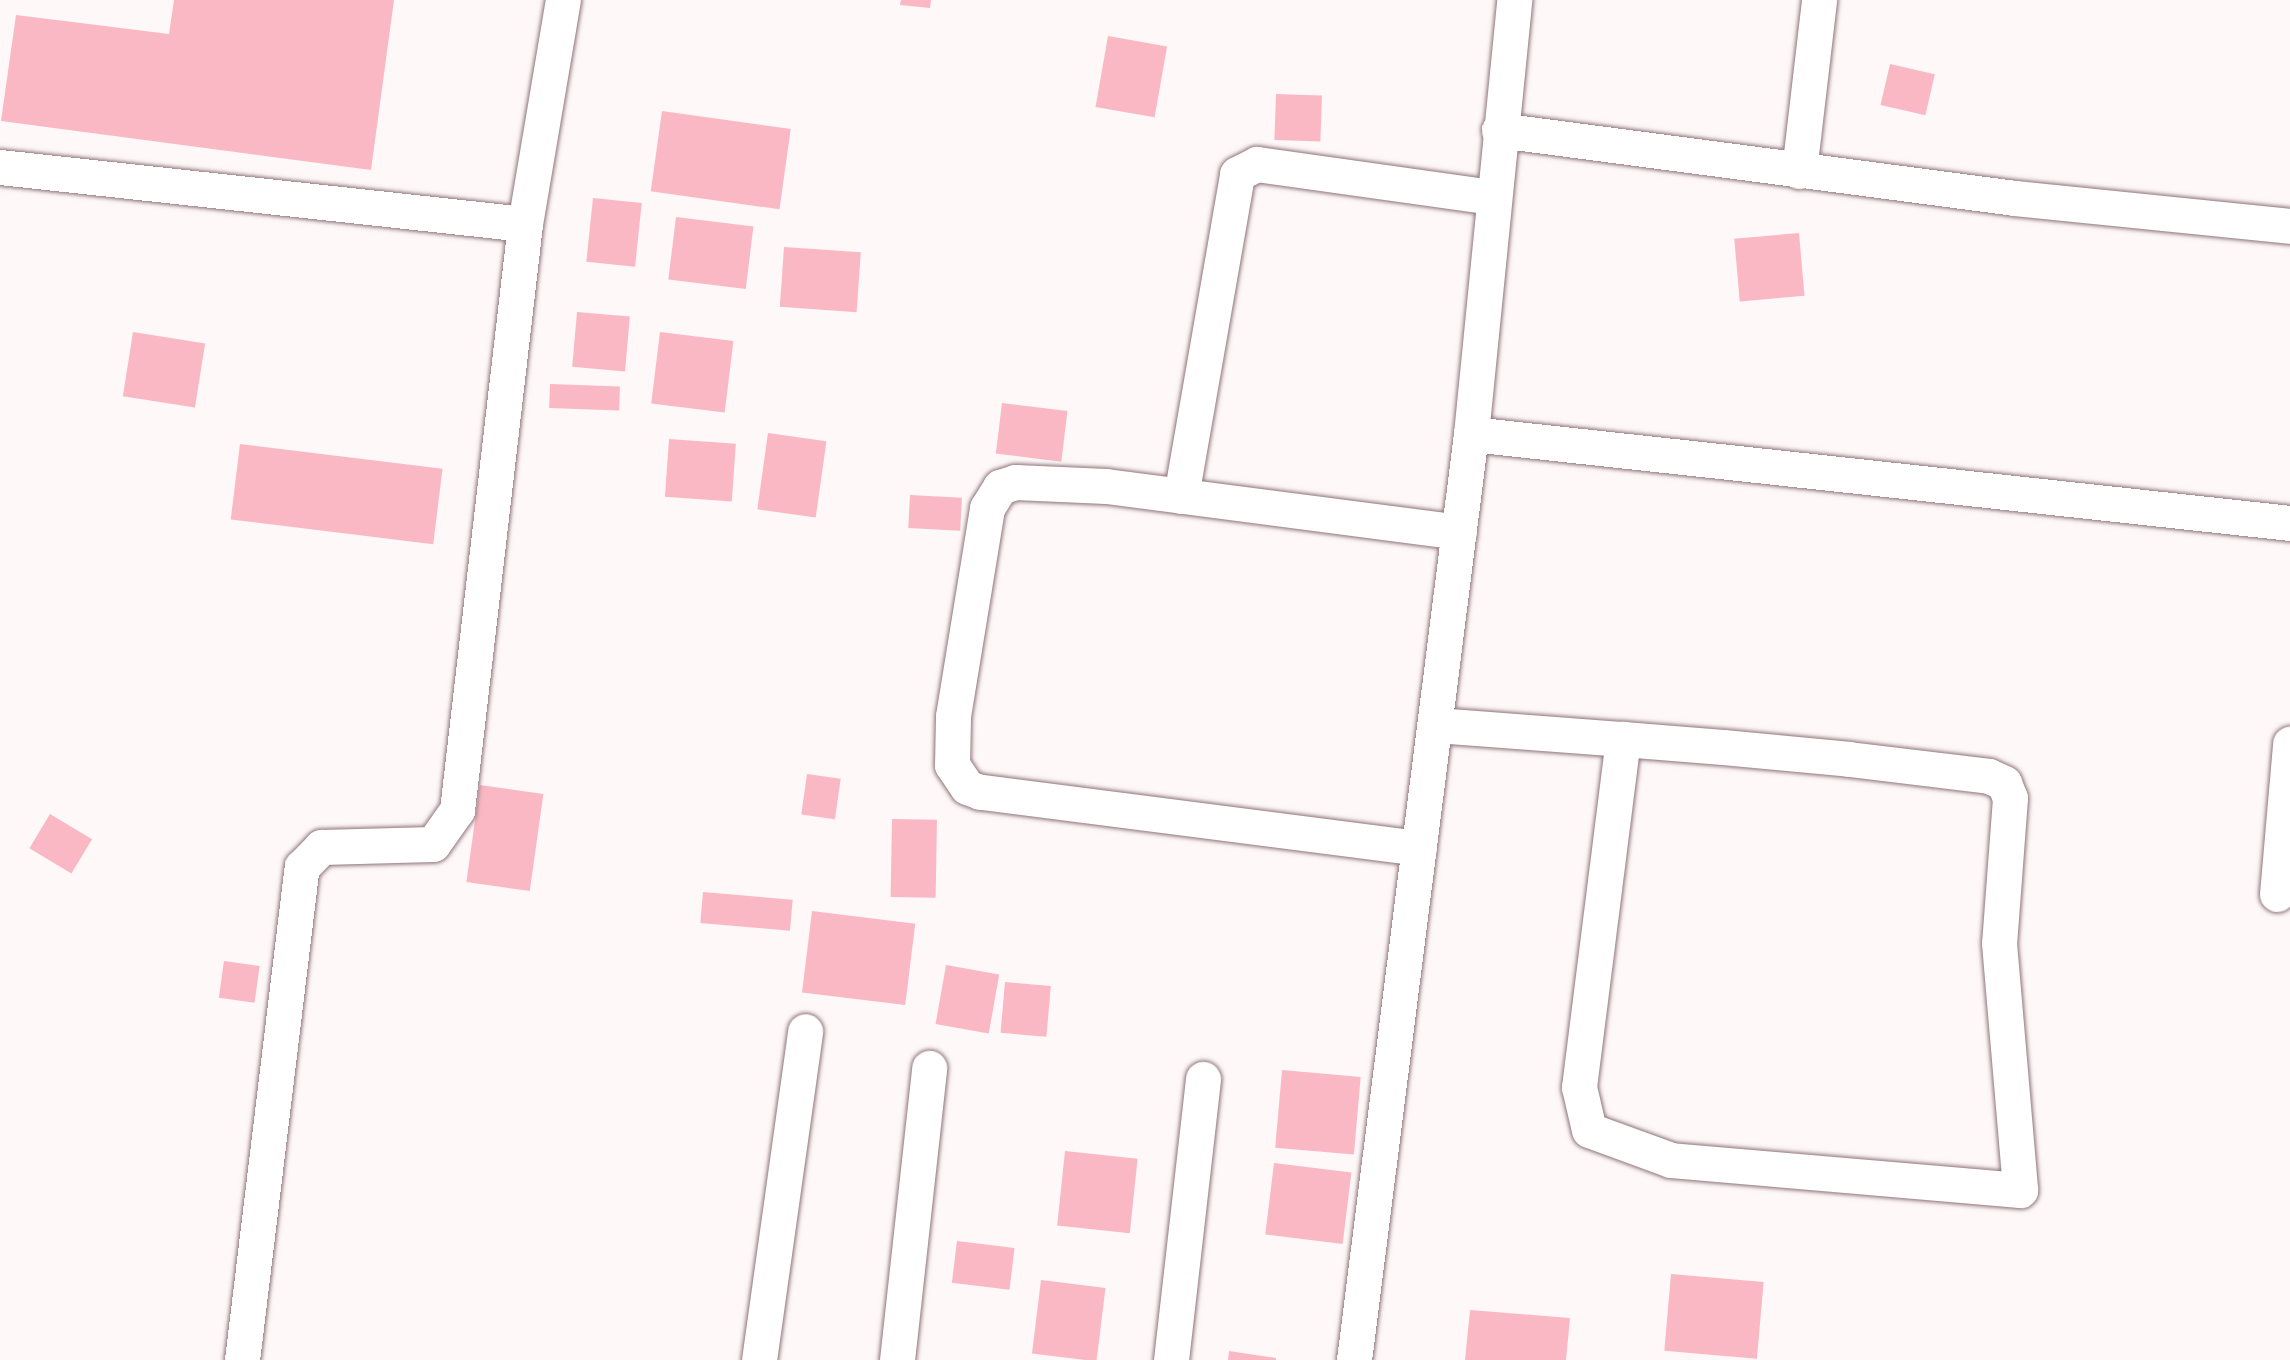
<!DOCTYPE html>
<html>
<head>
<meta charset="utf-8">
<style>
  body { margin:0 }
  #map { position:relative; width:2290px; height:1360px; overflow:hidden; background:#fef8f9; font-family:"Fira Sans",sans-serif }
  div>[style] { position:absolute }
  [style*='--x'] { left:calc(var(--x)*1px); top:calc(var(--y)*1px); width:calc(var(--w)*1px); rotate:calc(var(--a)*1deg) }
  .building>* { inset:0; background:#fab8c4; transform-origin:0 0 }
  .roads { filter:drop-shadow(0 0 2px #8f7479) drop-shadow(0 0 2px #8f7479) }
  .minor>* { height:35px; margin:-17.5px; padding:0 17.5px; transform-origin:17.5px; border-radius:17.5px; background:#fff }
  span { translate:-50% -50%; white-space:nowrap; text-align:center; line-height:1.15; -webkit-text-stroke:8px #fff; paint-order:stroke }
</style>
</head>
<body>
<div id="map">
  <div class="building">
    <div style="clip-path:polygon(174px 0,394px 0,371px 170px,1px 121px,16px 15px,169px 34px)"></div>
    <div style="clip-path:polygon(901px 0,931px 0,930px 8px,900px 5px)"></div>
    <div style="left:1108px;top:36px;width:60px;height:72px;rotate:10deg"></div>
    <div style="left:1890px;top:64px;width:46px;height:42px;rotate:13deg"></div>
    <div style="left:1276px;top:94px;width:46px;height:46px;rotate:2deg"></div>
    <div style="left:662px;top:111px;width:130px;height:81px;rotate:8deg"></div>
    <div style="left:593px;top:198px;width:49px;height:64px;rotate:6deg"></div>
    <div style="left:676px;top:217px;width:78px;height:63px;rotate:7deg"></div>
    <div style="left:1799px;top:233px;width:63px;height:65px;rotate:85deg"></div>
    <div style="left:784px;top:247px;width:77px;height:60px;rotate:4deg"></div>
    <div style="left:577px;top:312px;width:53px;height:55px;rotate:5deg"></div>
    <div style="left:133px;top:332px;width:73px;height:65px;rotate:9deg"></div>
    <div style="left:660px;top:332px;width:74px;height:72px;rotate:7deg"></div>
    <div style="left:550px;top:384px;width:70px;height:24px;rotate:2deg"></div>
    <div style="left:1002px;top:403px;width:66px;height:51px;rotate:7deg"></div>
    <div style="left:768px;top:433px;width:59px;height:77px;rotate:8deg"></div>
    <div style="left:669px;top:439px;width:67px;height:58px;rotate:4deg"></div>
    <div style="left:240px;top:444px;width:204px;height:76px;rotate:7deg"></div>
    <div style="left:910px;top:495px;width:52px;height:33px;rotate:3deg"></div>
    <div style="left:807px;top:774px;width:34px;height:41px;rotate:8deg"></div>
    <div style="left:480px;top:785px;width:64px;height:98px;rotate:8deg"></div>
    <div style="left:50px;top:814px;width:49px;height:40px;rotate:31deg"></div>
    <div style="left:892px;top:819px;width:45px;height:78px;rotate:1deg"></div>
    <div style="left:703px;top:892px;width:90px;height:31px;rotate:5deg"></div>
    <div style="left:812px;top:911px;width:104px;height:82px;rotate:7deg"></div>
    <div style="left:224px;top:961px;width:36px;height:37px;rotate:8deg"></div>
    <div style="left:946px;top:965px;width:54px;height:60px;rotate:10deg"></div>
    <div style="left:1005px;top:982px;width:46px;height:51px;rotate:5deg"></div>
    <div style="left:1282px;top:1070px;width:79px;height:78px;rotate:5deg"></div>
    <div style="left:1065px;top:1151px;width:73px;height:75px;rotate:6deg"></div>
    <div style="left:1274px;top:1163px;width:78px;height:72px;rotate:7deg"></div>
    <div style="left:957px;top:1241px;width:58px;height:42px;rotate:7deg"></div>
    <div style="left:1671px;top:1274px;width:93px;height:77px;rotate:5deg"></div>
    <div style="left:1041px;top:1280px;width:65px;height:74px;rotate:7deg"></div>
    <div style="clip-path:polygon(1470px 1310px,1570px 1318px,1566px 1360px,1465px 1360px)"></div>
    <div style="clip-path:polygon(1229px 1351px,1276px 1358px,1276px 1360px,1228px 1360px)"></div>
  </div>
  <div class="roads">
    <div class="minor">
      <div style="--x:1499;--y:130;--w:520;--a:7.51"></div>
      <div style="--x:2015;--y:198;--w:276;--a:5.8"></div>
      <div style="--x:0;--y:167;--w:528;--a:6.2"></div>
      <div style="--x:1799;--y:171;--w:172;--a:-83.3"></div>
      <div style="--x:1471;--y:434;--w:824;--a:6.2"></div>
      <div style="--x:1181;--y:496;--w:327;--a:-80.1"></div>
      <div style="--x:1237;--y:174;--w:22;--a:-27"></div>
      <div style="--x:1257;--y:164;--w:236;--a:8"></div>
      <div style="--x:1436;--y:725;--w:188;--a:4.3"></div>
      <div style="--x:1623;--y:739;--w:100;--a:4.6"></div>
      <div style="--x:1723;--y:747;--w:127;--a:5.4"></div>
      <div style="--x:1849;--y:759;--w:141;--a:6.9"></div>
      <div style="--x:1989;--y:776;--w:17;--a:25"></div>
      <div style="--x:2004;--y:783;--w:16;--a:68"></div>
      <div style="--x:2010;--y:798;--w:145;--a:94.3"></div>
      <div style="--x:1999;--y:943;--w:248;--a:85.1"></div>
      <div style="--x:2020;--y:1190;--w:350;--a:-175.1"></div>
      <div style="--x:1671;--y:1160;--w:87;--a:-159.9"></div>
      <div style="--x:1589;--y:1130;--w:44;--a:-103.1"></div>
      <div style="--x:1579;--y:1087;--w:351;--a:-82.8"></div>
      <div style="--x:1419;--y:848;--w:443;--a:-172.7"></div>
      <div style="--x:980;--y:792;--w:14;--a:-159"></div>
      <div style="--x:967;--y:787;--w:27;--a:-124"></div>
      <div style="--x:952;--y:765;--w:49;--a:-88.8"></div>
      <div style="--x:953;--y:716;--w:211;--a:-80.7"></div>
      <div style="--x:987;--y:508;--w:25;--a:-58"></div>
      <div style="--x:1000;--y:487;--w:16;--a:-18"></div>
      <div style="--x:1015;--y:482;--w:91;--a:2.5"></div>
      <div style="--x:1106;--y:486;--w:356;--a:7.4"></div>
      <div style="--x:2277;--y:894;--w:151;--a:-85"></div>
      <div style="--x:242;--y:1360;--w:497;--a:-83.1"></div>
      <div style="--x:302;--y:867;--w:28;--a:-46"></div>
      <div style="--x:321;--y:847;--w:112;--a:-1.5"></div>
      <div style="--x:433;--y:844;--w:42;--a:-54.8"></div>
      <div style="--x:457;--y:810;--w:590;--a:-83.38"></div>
      <div style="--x:525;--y:224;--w:227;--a:-80.4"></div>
      <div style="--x:759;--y:1360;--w:332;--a:-82"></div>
      <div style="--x:897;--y:1360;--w:294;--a:-83.7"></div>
      <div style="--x:1171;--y:1360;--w:283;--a:-83.5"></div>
      <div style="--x:1354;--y:1360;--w:933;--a:-82.8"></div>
      <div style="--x:1471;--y:434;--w:436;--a:-84.3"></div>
    </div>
  </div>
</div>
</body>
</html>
